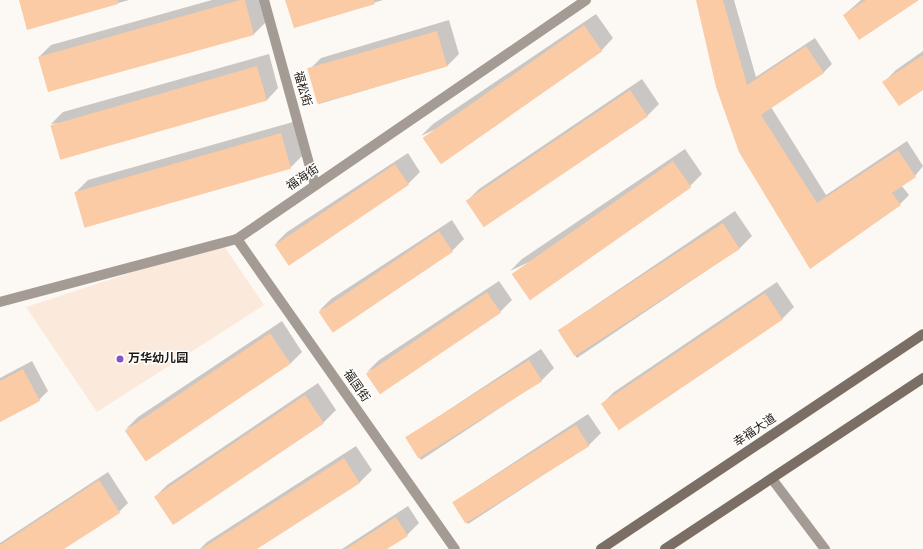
<!DOCTYPE html>
<html>
<head>
<meta charset="utf-8">
<style>
  body { margin:0 }
  #map { position:relative; width:923px; height:549px; overflow:hidden; background:#fcf8f4; font-family:Raleway,"Noto Sans SC",sans-serif }
  div>[style] { position:absolute }
  [style*='--x'] { left:calc(var(--x)*1px); top:calc(var(--y)*1px); width:calc(var(--w)*1px); rotate:calc(var(--a)*1deg) }
  .built>* { inset:0; background:#fbeadc }
  .shadow>* { inset:0; background:#0003 }
  .building>* { inset:0; background:#facba4; transform-origin:0 0 }
  .street>* { height:10px; margin:-5px; padding:0 5px; transform-origin:5px; border-radius:5px; background:#a49b94 }
  .secondary>* { height:10px; margin:-5px; padding:0 5px; transform-origin:5px; border-radius:5px; background:#7b6e64 }
  .dots>* { width:11px; height:11px; translate:-50% -50%; box-sizing:border-box; border:2px solid #fff; border-radius:50% }
  span { translate:-50% -50%; white-space:nowrap; text-align:center; line-height:1.15; -webkit-text-stroke:3px #fff; paint-order:stroke }
  .street-label { font-size:12px; color:#1f1811 }
  .poi-label { font-size:12px; color:#1f1811; font-weight:700 }
  .left { translate:0 -50%; text-align:left }
</style>
</head>
<body>
<div id="map">
  <div class="built">
    <div style="clip-path:polygon(222px 243px,264px 305px,97px 412px,26px 307px)"></div>
  </div>
  <div class="shadow">
    <div style="clip-path:polygon(20px 0,129px 0,28px 28px)"></div>
    <div style="clip-path:polygon(212px 0,260px 0,266px 22px,254px 34px,49px 91px,39px 57px,51px 45px)"></div>
    <div style="clip-path:polygon(287px 0,383px 0,294px 26px)"></div>
    <div style="clip-path:polygon(697px 0,734px 0,756px 77px,815px 38px,832px 64px,823px 73px,771px 107px,826px 195px,907px 141px,923px 166px,915px 176px,901px 185px,909px 195px,900px 204px,811px 267px,740px 151px,717px 87px)"></div>
    <div style="clip-path:polygon(861px 0,917px 0,844px 15px)"></div>
    <div style="clip-path:polygon(596px 14px,613px 38px,601px 51px,421px 136px,433px 124px)"></div>
    <div style="clip-path:polygon(449px 20px,459px 54px,447px 66px,319px 104px,309px 70px,321px 58px)"></div>
    <div style="clip-path:polygon(923px 51px,923px 89px,884px 82px,896px 70px)"></div>
    <div style="clip-path:polygon(269px 54px,278px 88px,266px 101px,51px 124px,63px 112px)"></div>
    <div style="clip-path:polygon(642px 79px,659px 104px,647px 116px,467px 201px,479px 189px)"></div>
    <div style="clip-path:polygon(293px 122px,302px 156px,290px 168px,76px 192px,88px 180px)"></div>
    <div style="clip-path:polygon(685px 149px,702px 174px,690px 186px,510px 271px,522px 259px)"></div>
    <div style="clip-path:polygon(408px 153px,420px 172px,408px 184px,275px 244px,287px 232px)"></div>
    <div style="clip-path:polygon(735px 211px,752px 236px,740px 248px,577px 358px,560px 333px,572px 321px)"></div>
    <div style="clip-path:polygon(452px 220px,464px 239px,452px 251px,319px 311px,331px 299px)"></div>
    <div style="clip-path:polygon(499px 281px,512px 300px,500px 312px,367px 372px,379px 360px)"></div>
    <div style="clip-path:polygon(777px 282px,794px 307px,782px 319px,619px 429px,602px 404px,614px 392px)"></div>
    <div style="clip-path:polygon(282px 321px,302px 352px,290px 364px,126px 429px,138px 417px)"></div>
    <div style="clip-path:polygon(541px 349px,554px 368px,542px 380px,421px 460px,409px 440px,421px 428px)"></div>
    <div style="clip-path:polygon(32px 361px,48px 391px,39px 400px,0 421px,0 378px)"></div>
    <div style="clip-path:polygon(318px 383px,336px 410px,324px 422px,173px 524px,155px 497px,167px 485px)"></div>
    <div style="clip-path:polygon(588px 414px,601px 433px,589px 445px,468px 524px,455px 505px,467px 493px)"></div>
    <div style="clip-path:polygon(356px 446px,372px 470px,360px 482px,255px 549px,200px 549px,207px 542px)"></div>
    <div style="clip-path:polygon(108px 472px,128px 503px,119px 512px,62px 549px,0 549px,0 543px)"></div>
    <div style="clip-path:polygon(408px 506px,419px 523px,407px 535px,385px 549px,342px 549px)"></div>
  </div>
  <div class="building">
    <div style="clip-path:polygon(19px 0,118px 0,118px 4px,27px 30px)"></div>
    <div style="clip-path:polygon(240px 0,245px 0,254px 35px,48px 92px,38px 57px)"></div>
    <div style="clip-path:polygon(285px 0,374px 0,375px 4px,294px 28px)"></div>
    <div style="clip-path:polygon(696px 0,723px 0,747px 85px,806px 46px,824px 73px,761px 115px,817px 203px,898px 150px,916px 177px,892px 193px,901px 205px,810px 269px,739px 152px,716px 87px)"></div>
    <div style="clip-path:polygon(866px 0,919px 0,859px 40px,843px 15px)"></div>
    <div style="left:584px;top:25px;width:32px;height:197px;rotate:55deg"></div>
    <div style="left:437px;top:31px;width:37px;height:135px;rotate:74deg"></div>
    <div style="clip-path:polygon(923px 55px,923px 90px,899px 106px,882px 82px)"></div>
    <div style="left:257px;top:66px;width:36px;height:215px;rotate:74deg"></div>
    <div style="left:630px;top:90px;width:32px;height:198px;rotate:56deg"></div>
    <div style="left:281px;top:133px;width:37px;height:215px;rotate:74deg"></div>
    <div style="left:673px;top:161px;width:32px;height:197px;rotate:55deg"></div>
    <div style="left:395px;top:164px;width:25px;height:145px;rotate:56deg"></div>
    <div style="left:723px;top:223px;width:31px;height:197px;rotate:57deg"></div>
    <div style="left:439px;top:231px;width:25px;height:145px;rotate:56deg"></div>
    <div style="left:487px;top:292px;width:25px;height:146px;rotate:56deg"></div>
    <div style="left:765px;top:293px;width:32px;height:198px;rotate:56deg"></div>
    <div style="left:270px;top:333px;width:37px;height:175px;rotate:56deg"></div>
    <div style="left:529px;top:360px;width:25px;height:146px;rotate:58deg"></div>
    <div style="clip-path:polygon(23px 369px,40px 401px,0 422px,0 381px)"></div>
    <div style="left:305px;top:395px;width:34px;height:182px;rotate:56deg"></div>
    <div style="left:576px;top:425px;width:25px;height:146px;rotate:58deg"></div>
    <div style="clip-path:polygon(344px 458px,360px 483px,257px 549px,201px 549px)"></div>
    <div style="clip-path:polygon(99px 480px,120px 513px,64px 549px,0 549px,0 545px)"></div>
    <div style="clip-path:polygon(396px 517px,408px 536px,387px 549px,346px 549px)"></div>
  </div>
  <div class="street">
    <div style="--x:264;--y:0;--w:192;--a:74.6"></div>
    <div style="--x:237;--y:239;--w:379;--a:54.9"></div>
    <div style="--x:0;--y:302;--w:245;--a:-14.9"></div>
    <div style="--x:237;--y:239;--w:423;--a:-34.4"></div>
    <div style="--x:772;--y:479;--w:88;--a:52.9"></div>
  </div>
  <div class="secondary">
    <div style="--x:601;--y:549;--w:387;--a:-33.7"></div>
    <div style="--x:665;--y:549;--w:310;--a:-33.5"></div>
  </div>
  <div class="dots">
    <div style="left:120px;top:359px;background:#8651c9"></div>
  </div>
  <div class="street-label">
    <span style="left:302px;top:89px;rotate:74deg">福松街</span>
    <span style="left:303px;top:178px;rotate:-34deg">福海街</span>
    <span style="left:356px;top:386px;rotate:55deg">福国街</span>
    <span style="left:755px;top:431px;rotate:-34deg">幸福大道</span>
  </div>
  <div class="poi-label">
    <span class="left" style="left:128px;top:359px">万华幼儿园</span>
  </div>
</div>
</body>
</html>
